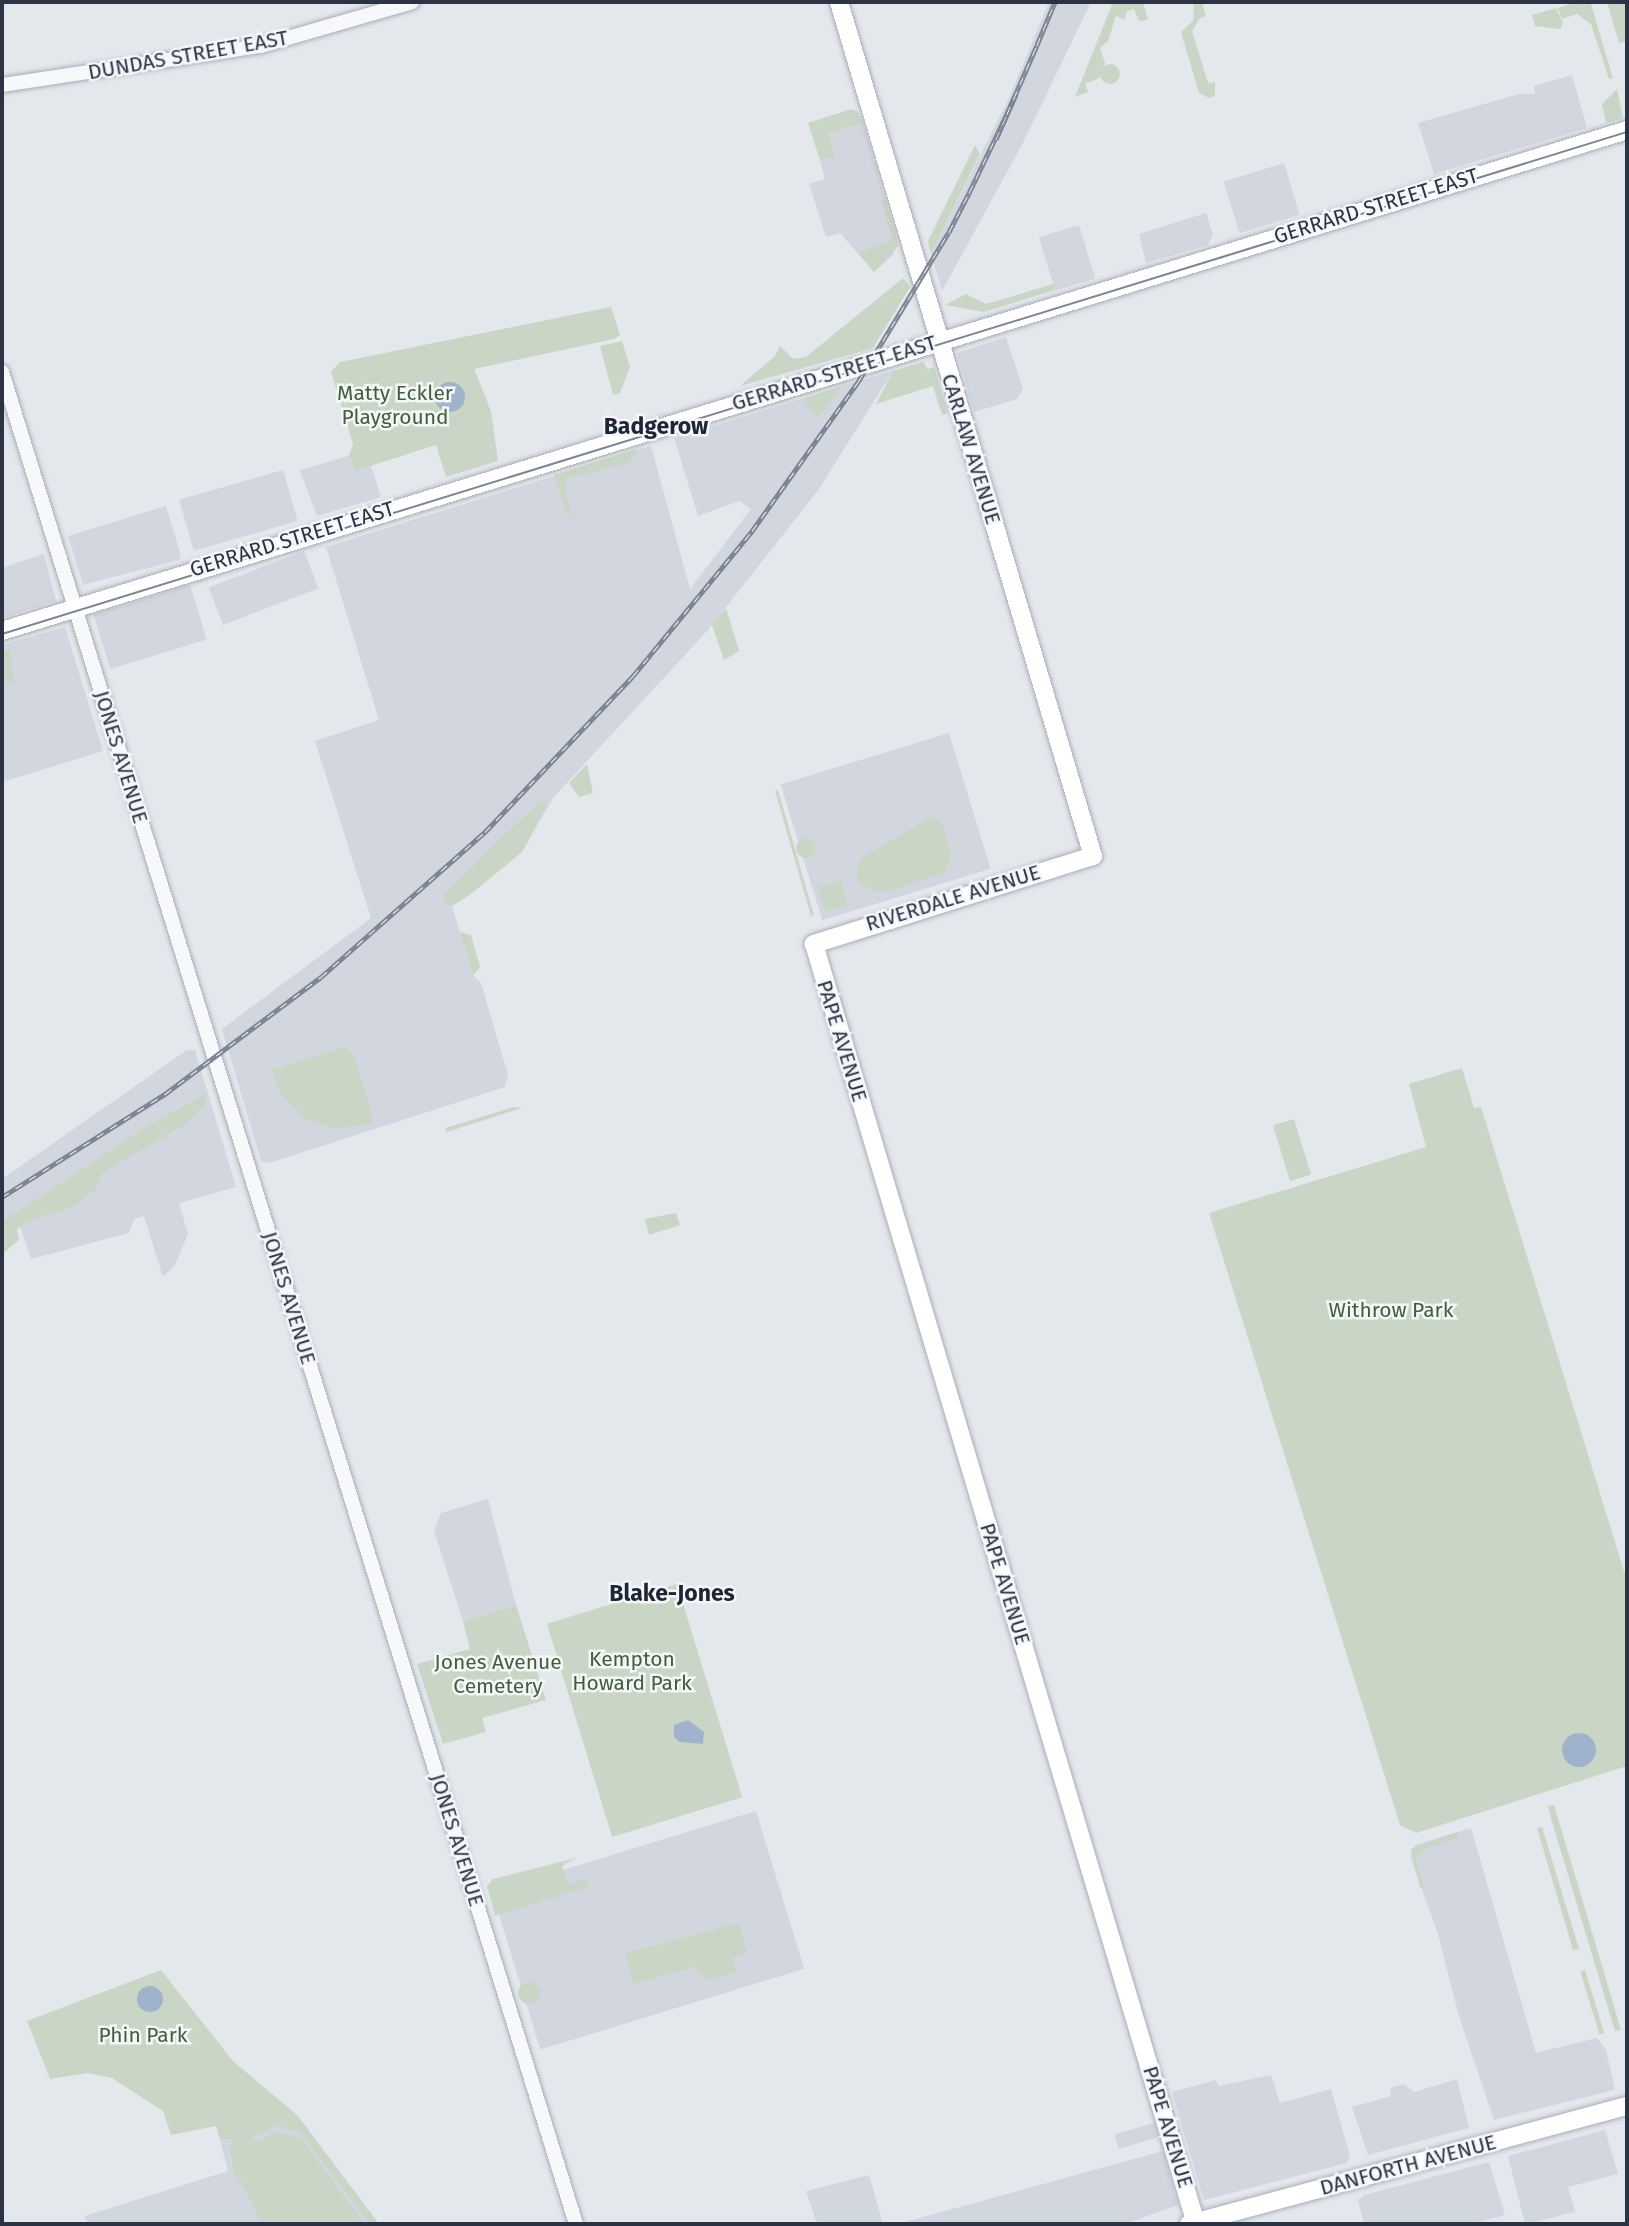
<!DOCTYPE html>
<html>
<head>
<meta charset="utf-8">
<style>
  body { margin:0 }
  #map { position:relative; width:1629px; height:2226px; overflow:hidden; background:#e4e7ec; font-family:"Fira Sans",sans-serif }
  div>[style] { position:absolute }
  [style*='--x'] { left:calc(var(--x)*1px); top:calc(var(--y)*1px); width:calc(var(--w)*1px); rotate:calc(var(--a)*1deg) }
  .built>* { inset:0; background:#d2d6de; transform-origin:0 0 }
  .green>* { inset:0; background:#c9d6c5; transform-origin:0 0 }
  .round { border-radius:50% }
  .water>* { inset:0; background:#9fb4cc }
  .roads { filter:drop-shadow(0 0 2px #a9aeb7) drop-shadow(0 0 2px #a9aeb7) }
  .minor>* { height:14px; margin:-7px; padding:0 7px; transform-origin:7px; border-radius:7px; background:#f7f8fa }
  .major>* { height:18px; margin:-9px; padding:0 9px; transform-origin:9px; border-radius:9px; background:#fff }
  .tram>* { height:2px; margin:-1px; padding:0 1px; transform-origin:1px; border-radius:1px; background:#7d8696 }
  .rail>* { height:5px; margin-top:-2.5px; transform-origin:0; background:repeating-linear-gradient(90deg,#f4f6f9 0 8px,#7d8696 0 16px); box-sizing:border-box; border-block:2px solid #7d8696 }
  span { translate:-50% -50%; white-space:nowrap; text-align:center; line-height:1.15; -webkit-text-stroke:5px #f4f6f9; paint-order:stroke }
  .street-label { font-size:21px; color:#2b3445 }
  .park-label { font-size:21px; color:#3f6138 }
  .neighbourhood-label { font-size:23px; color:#1d2536; font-weight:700 }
  .frame { position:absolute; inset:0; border:4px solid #2b3445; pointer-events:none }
</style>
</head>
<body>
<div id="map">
  <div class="built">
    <div style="clip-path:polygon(1049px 2px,1091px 2px,1024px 141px,942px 291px,931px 254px,1009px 98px)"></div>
    <div style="clip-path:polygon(1572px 75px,1587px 128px,1434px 174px,1418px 123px,1519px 94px,1535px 94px,1534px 86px)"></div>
    <div style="clip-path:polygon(863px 123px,898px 241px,893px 255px,874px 272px,840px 233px,826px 237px,809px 184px,825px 179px,820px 160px,835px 155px,829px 133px)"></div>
    <div style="left:1284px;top:163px;width:54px;height:63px;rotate:73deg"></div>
    <div style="clip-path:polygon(1206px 213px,1213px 235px,1208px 245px,1146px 263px,1139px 234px)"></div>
    <div style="left:1079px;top:225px;width:56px;height:42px;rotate:73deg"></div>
    <div style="clip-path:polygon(1006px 337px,1023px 389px,1017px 399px,974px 412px,957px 353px)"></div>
    <div style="clip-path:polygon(893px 371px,819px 489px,708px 630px,553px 798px,522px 852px,452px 906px,473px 975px,481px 983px,508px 1075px,505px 1087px,269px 1163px,261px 1161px,222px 1029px,371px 918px,315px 741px,379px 720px,326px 547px,651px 446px,690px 589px,751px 509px,739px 501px,698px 516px,674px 438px,805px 398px,819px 418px,842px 386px)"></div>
    <div style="clip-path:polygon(349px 456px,355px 470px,371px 466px,381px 497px,317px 516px,300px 470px)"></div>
    <div style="left:283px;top:470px;width:53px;height:108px;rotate:74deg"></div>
    <div style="clip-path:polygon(166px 506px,181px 556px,179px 560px,83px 585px,68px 536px)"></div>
    <div style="left:304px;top:551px;width:40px;height:102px;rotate:69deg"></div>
    <div style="clip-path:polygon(44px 554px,56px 601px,2px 618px,2px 568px)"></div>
    <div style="left:190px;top:585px;width:57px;height:101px;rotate:73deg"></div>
    <div style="clip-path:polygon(65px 627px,103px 751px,2px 782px,2px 645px)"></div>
    <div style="left:949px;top:733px;width:142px;height:176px;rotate:73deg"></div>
    <div style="clip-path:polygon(187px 1050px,195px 1050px,236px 1187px,179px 1203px,188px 1234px,175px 1265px,163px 1277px,144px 1216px,134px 1219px,129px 1233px,31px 1259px,18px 1220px,2px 1230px,2px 1179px)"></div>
    <div style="clip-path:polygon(488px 1499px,516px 1605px,463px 1621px,434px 1531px,441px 1513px)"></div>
    <div style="left:756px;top:1811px;width:165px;height:276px;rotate:73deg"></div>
    <div style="clip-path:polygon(1471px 1828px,1536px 2053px,1597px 2038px,1606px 2050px,1615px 2090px,1494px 2120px,1458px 2013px,1438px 1934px,1410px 1856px,1415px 1845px)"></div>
    <div style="clip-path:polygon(1271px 2075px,1280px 2103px,1331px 2089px,1350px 2156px,1347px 2163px,1204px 2200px,1172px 2092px,1216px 2080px,1218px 2086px)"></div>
    <div style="clip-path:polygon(1457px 2079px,1469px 2128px,1368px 2155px,1352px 2107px,1391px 2096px,1390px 2088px,1404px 2084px,1414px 2092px)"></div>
    <div style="clip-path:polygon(297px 2115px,379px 2224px,87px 2224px,85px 2216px,228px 2171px,220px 2139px,252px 2138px)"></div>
    <div style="left:1154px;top:2123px;width:15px;height:41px;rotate:74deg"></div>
    <div style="clip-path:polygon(1605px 2130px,1618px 2174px,1568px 2187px,1575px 2212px,1525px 2224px,1508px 2156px)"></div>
    <div style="clip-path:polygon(1163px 2151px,1178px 2205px,1125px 2224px,898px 2224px)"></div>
    <div style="clip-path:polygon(1489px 2162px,1505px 2215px,1471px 2224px,1364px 2224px,1358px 2201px,1364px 2195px)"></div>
    <div style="clip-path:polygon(869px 2175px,883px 2224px,817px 2224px,806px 2191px)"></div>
  </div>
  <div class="green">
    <div style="clip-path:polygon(1113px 2px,1143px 2px,1148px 20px,1139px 21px,1134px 9px,1127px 11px,1124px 20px,1116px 16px,1108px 41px,1100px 48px,1105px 63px,1099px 78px,1085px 84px,1088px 92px,1075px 97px)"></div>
    <div style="clip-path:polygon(1194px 2px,1202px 2px,1206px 16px,1200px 18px,1192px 31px,1208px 83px,1215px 82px,1215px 96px,1209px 98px,1199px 93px,1181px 32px,1193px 21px)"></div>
    <div style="clip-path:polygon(1576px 2px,1591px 4px,1613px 78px,1609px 79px,1591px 24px,1577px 14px,1562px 19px,1558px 8px)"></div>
    <div style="clip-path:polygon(1607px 2px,1627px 2px,1627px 41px,1619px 43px)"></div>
    <div style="clip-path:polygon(1556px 8px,1563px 23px,1560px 29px,1535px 26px,1532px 15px)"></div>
    <div class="round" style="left:1100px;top:64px;width:20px;height:20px"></div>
    <div style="clip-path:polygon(1617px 89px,1623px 118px,1606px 123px,1602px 104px)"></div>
    <div style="clip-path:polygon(851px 109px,858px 112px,863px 123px,829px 133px,835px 156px,820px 160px,808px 123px)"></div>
    <div style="clip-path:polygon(975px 145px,980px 154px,931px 254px,928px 241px)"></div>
    <div style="clip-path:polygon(885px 199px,898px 246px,874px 272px,858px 253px,892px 240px,881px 200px)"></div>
    <div style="clip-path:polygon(903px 278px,910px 287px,873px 348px,740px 386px,775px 356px,780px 346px,793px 359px,806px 357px)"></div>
    <div style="clip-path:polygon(1053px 284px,1055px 290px,984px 312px,945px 305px,966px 294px,986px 304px)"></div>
    <div style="clip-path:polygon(611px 307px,620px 335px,614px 339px,474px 369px,491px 411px,498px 461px,446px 477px,436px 445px,355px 471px,349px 456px,353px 444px,331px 372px,340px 362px)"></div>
    <div style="clip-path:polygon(622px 341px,630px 367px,620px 393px,613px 395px,600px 346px)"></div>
    <div style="clip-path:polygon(923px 362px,928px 369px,934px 367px,948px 413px,942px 415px,933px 386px,876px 404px,893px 371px)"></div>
    <div style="clip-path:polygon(842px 386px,819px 418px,810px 411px,805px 398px)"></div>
    <div style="clip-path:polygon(637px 449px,632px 462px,566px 479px,565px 491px,572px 513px,567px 515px,554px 475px)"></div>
    <div style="clip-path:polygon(726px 608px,739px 651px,724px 660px,712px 625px)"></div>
    <div style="clip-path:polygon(10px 650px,14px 681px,7px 683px,2px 678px,2px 652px)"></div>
    <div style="clip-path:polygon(587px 764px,593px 793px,579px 797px,569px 783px)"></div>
    <div style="left:778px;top:790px;width:130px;height:3px;rotate:74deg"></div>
    <div style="clip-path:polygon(540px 801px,545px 801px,545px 808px,522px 852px,471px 894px,452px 906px,444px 903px,443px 895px)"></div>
    <div style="clip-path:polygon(933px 816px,943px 826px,951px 855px,944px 873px,883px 893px,860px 886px,856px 872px,861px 858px)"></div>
    <div class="round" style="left:796px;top:838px;width:20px;height:20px"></div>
    <div style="left:841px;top:881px;width:25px;height:24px;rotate:74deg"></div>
    <div style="clip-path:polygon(460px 932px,471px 935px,480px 967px,473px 975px)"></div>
    <div style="clip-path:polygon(345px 1047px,355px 1057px,374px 1123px,335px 1129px,303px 1118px,282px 1095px,271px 1070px)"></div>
    <div style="clip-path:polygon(1462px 1068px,1474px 1108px,1481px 1107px,1627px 1581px,1627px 1766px,1416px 1833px,1400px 1825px,1209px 1213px,1426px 1147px,1409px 1084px)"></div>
    <div style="clip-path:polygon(206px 1094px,204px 1107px,181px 1127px,102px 1173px,97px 1188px,76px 1205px,26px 1223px,17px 1229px,19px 1240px,2px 1254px,2px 1222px,146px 1127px)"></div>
    <div style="clip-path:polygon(514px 1107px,522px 1108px,447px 1132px,445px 1128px)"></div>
    <div style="left:1294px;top:1119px;width:58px;height:22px;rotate:73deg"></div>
    <div style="clip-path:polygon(676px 1213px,680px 1225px,649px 1235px,645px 1219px)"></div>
    <div style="left:677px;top:1584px;width:223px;height:136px;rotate:73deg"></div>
    <div style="clip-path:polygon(516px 1605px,546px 1700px,482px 1718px,486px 1732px,443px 1744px,417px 1664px,470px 1649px,463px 1621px)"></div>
    <div style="clip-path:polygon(1554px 1805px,1589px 1922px,1621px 2030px,1615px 2031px,1550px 1815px,1548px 1806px)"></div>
    <div style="clip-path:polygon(1542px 1827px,1563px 1896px,1579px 1949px,1573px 1950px,1537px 1828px)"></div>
    <div style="clip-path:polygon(1457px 1832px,1459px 1837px,1420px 1851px,1416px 1861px,1424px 1887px,1420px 1888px,1411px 1849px)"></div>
    <div style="clip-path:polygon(576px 1858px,562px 1866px,568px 1884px,587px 1879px,589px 1887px,563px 1895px,561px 1888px,560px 1896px,495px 1916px,487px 1886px,493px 1879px)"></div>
    <div style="clip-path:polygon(739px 1923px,747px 1954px,732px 1958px,737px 1972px,704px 1980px,696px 1967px,633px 1984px,625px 1953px)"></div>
    <div style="clip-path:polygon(161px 1970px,233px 2061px,297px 2115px,379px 2224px,370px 2224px,300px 2132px,276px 2126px,252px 2138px,256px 2142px,278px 2132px,302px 2139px,365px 2224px,263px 2224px,234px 2171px,230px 2150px,234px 2139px,220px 2139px,216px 2126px,171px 2135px,163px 2111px,112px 2078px,88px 2073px,50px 2079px,27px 2021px)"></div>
    <div style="left:1585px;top:1970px;width:66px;height:5px;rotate:73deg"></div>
    <div class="round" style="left:518px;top:1982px;width:22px;height:22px"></div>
  </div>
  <div class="water">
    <div class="round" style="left:435px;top:382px;width:30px;height:30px"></div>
    <div style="clip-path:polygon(688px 1720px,704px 1732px,703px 1744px,680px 1742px,674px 1737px,674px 1725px)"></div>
    <div class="round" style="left:1562px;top:1733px;width:34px;height:34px"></div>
    <div class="round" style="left:137px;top:1986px;width:26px;height:26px"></div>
  </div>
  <div class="roads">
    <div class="minor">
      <div style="--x:2;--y:85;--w:261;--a:-8.6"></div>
      <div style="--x:260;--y:46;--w:158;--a:-16.1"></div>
      <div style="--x:2;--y:372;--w:1939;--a:72.78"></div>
    </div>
    <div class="major">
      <div style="--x:839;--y:2;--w:891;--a:73.44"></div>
      <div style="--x:1093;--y:856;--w:293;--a:162.5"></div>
      <div style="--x:814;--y:944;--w:1336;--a:73.38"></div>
      <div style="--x:2;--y:631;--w:1700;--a:-17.13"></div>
      <div style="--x:1189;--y:2224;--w:454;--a:-15.1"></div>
    </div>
  </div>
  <div class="tram">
    <div style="--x:2;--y:634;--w:1701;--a:-17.17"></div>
  </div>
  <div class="rail">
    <div style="--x:2;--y:1197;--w:193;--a:-32.3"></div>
    <div style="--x:165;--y:1094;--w:195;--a:-36.9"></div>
    <div style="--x:321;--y:977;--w:219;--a:-41.5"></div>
    <div style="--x:485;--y:832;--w:215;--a:-46.5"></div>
    <div style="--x:633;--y:676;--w:188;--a:-50.6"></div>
    <div style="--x:752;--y:531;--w:183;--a:-54.6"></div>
    <div style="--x:858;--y:382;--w:175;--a:-58.8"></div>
    <div style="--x:949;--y:232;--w:44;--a:-62.9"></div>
    <div style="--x:969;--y:193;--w:88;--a:-64.3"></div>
    <div style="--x:1007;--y:114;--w:22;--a:-66"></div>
    <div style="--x:1016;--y:94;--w:49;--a:114"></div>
    <div style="--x:996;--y:139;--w:27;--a:-66"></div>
    <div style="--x:1007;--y:114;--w:75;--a:-66.5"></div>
    <div style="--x:1037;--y:45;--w:47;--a:-67.3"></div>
  </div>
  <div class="street-label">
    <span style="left:188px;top:55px;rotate:-10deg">DUNDAS STREET EAST</span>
    <span style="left:1376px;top:206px;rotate:-17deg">GERRARD STREET EAST</span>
    <span style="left:834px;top:373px;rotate:-17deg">GERRARD STREET EAST</span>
    <span style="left:971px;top:449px;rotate:73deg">CARLAW AVENUE</span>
    <span style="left:292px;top:539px;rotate:-17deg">GERRARD STREET EAST</span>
    <span style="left:121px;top:757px;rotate:73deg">JONES AVENUE</span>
    <span style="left:953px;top:898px;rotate:-17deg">RIVERDALE AVENUE</span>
    <span style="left:842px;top:1041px;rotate:73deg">PAPE AVENUE</span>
    <span style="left:289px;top:1298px;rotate:73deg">JONES AVENUE</span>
    <span style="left:1005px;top:1584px;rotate:73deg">PAPE AVENUE</span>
    <span style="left:457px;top:1840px;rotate:73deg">JONES AVENUE</span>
    <span style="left:1168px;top:2127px;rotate:73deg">PAPE AVENUE</span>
    <span style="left:1408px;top:2165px;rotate:-15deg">DANFORTH AVENUE</span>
  </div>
  <div class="park-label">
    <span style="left:395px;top:405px">Matty Eckler<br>Playground</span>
    <span style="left:1391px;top:1310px">Withrow Park</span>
    <span style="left:632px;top:1671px">Kempton<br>Howard Park</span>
    <span style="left:498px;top:1674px">Jones Avenue<br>Cemetery</span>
    <span style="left:143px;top:2035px">Phin Park</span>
  </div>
  <div class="neighbourhood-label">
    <span style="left:656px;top:426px">Badgerow</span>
    <span style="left:672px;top:1593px">Blake-Jones</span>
  </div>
  <div class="frame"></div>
</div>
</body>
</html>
